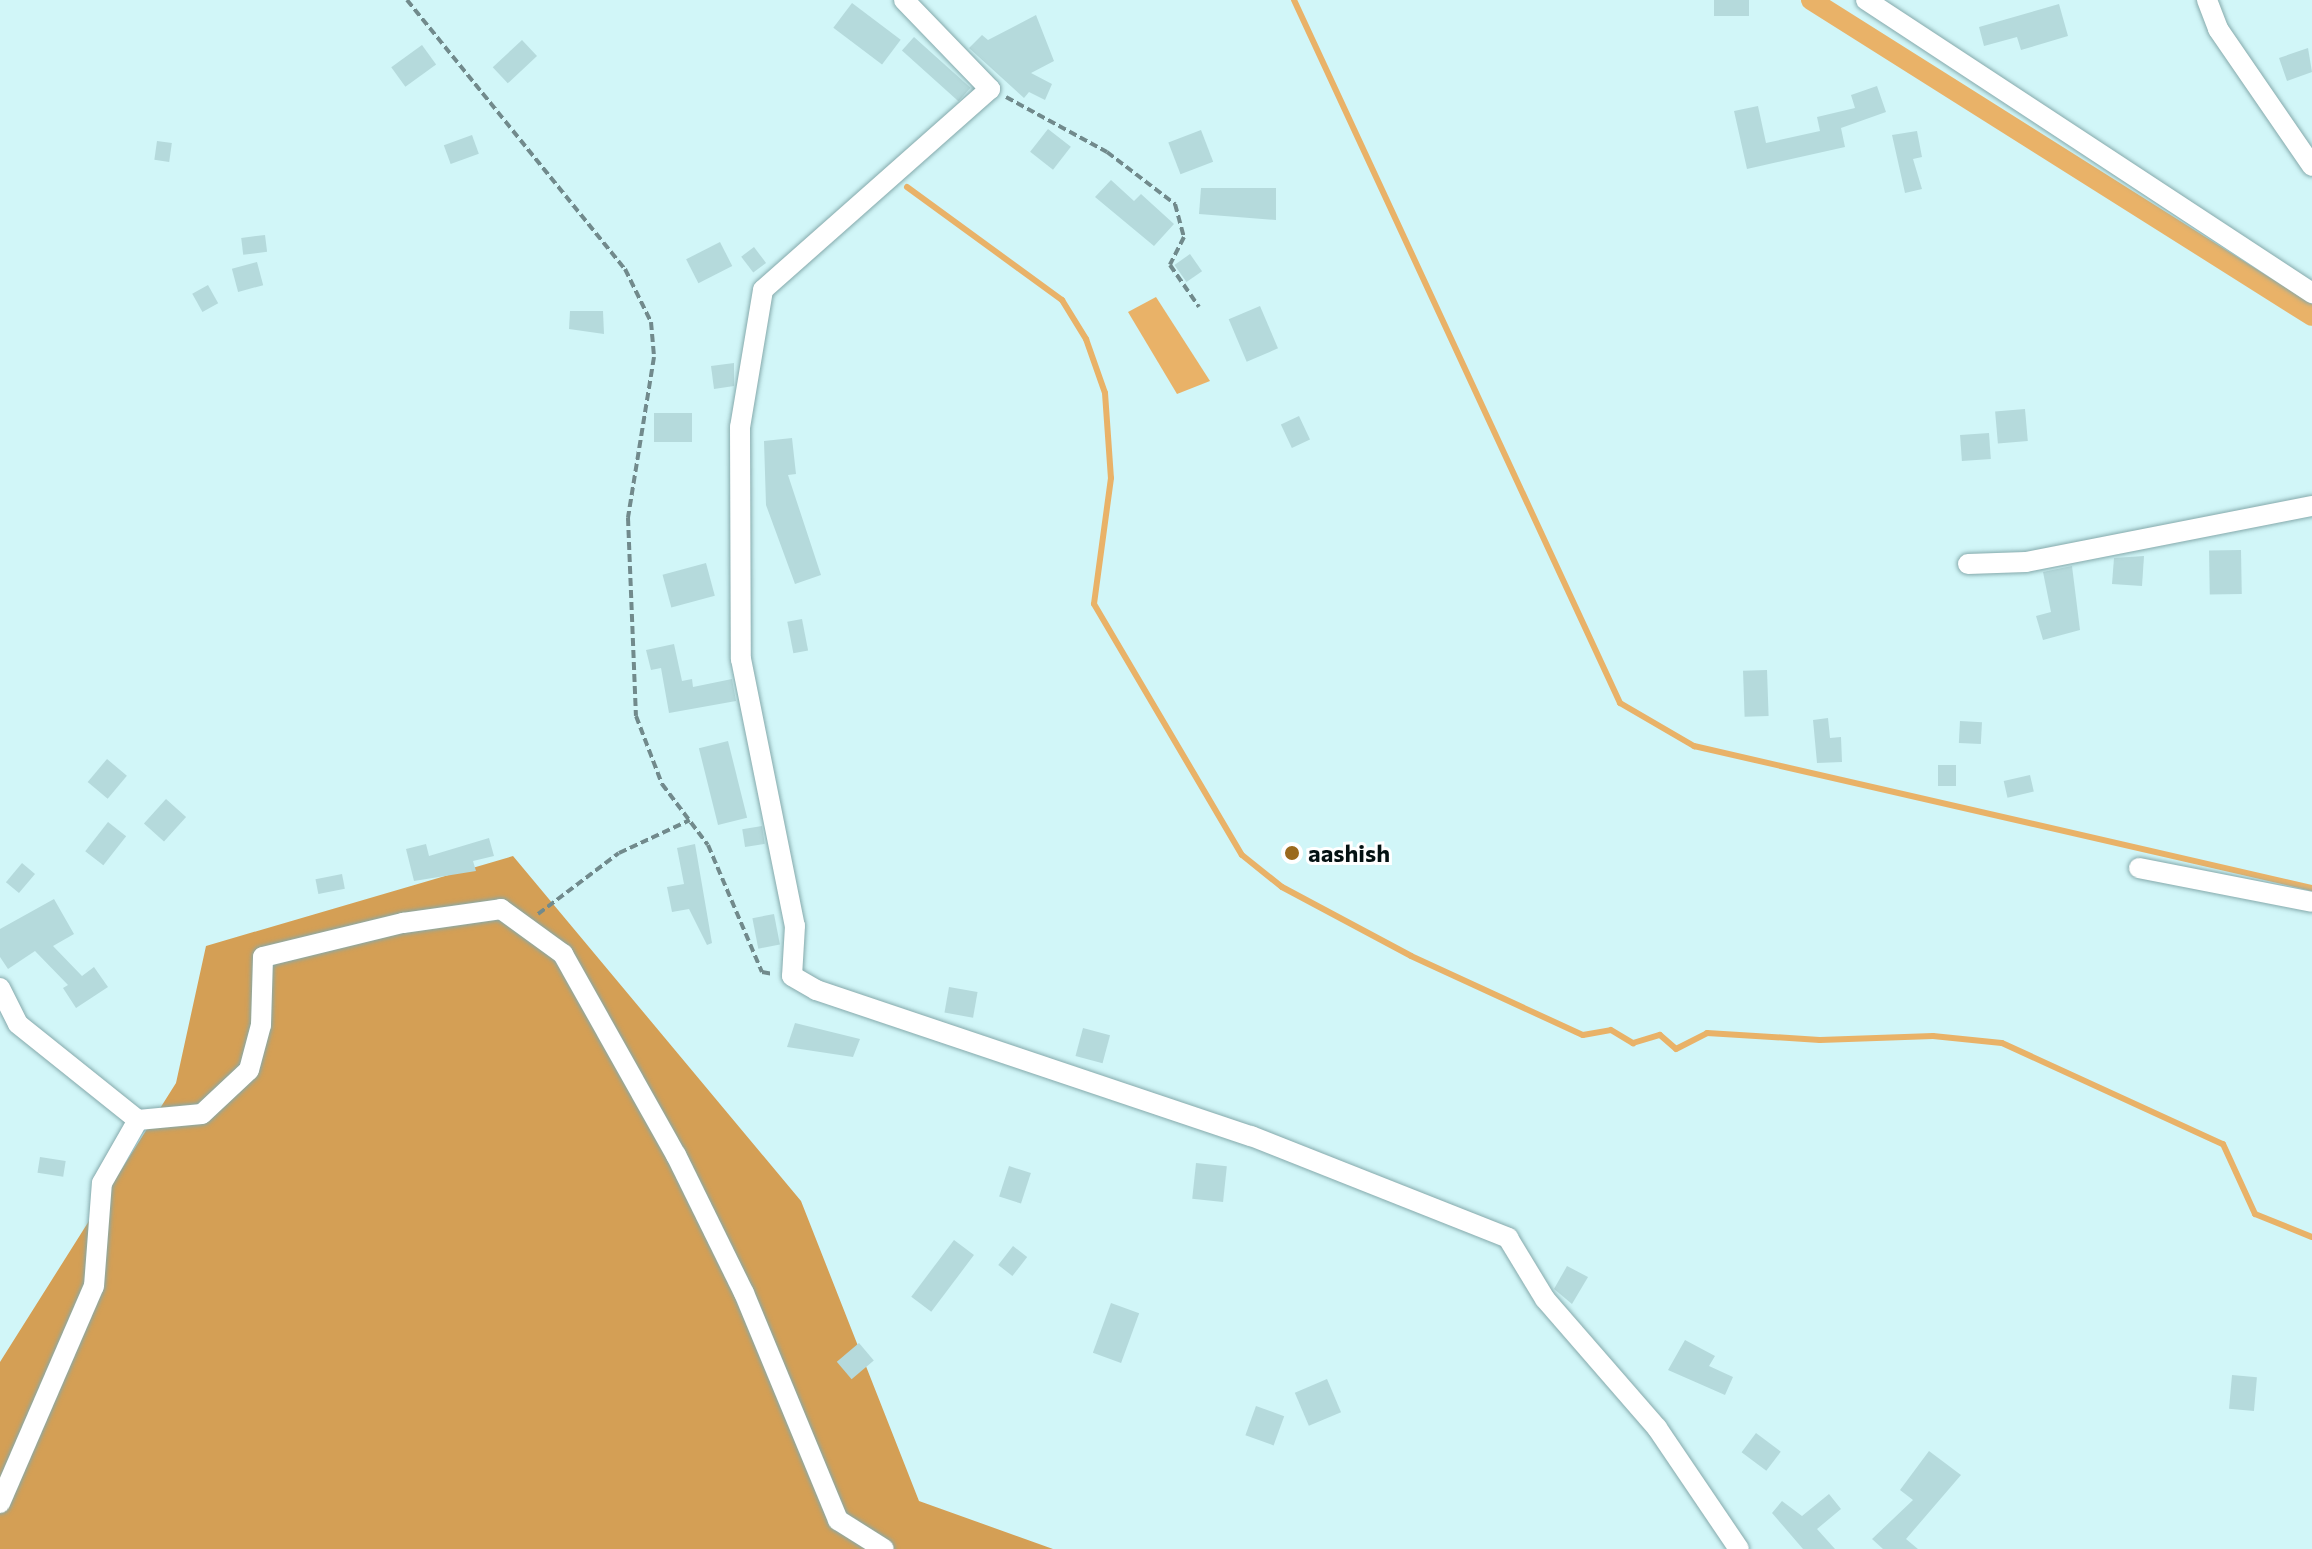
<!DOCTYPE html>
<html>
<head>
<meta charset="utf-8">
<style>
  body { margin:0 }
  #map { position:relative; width:2312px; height:1549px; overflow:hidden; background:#d1f6f8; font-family:Commissioner,sans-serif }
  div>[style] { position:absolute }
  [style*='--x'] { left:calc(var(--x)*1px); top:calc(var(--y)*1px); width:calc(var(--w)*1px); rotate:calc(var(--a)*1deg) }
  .forest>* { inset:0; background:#d49f55 }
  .water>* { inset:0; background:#e9b268 }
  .stream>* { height:6px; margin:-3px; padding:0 3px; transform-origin:3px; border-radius:3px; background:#e9b268 }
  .canal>* { height:20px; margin:-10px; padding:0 10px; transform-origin:10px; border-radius:10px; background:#e9b268 }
  .building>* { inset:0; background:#b5dadc; transform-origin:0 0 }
  .path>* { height:4px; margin-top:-2px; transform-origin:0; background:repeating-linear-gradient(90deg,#718a8c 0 8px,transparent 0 12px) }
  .roads { filter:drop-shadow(0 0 2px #85a9ab) drop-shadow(0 0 2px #85a9ab) }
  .minor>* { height:20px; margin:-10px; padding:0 10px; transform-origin:10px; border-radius:10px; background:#fff }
  .dots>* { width:22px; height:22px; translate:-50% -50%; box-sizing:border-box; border:4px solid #fff; border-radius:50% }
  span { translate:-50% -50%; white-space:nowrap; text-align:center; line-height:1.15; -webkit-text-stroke:6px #fff; paint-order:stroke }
  .poi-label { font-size:24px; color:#041112; font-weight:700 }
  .left { translate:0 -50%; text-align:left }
</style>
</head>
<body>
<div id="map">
  <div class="forest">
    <div style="clip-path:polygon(513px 856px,801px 1201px,919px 1501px,1053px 1549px,0 1549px,0 1362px,176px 1083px,206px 946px)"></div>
  </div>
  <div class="water">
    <div style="clip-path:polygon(1156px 297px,1210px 381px,1177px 394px,1128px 312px)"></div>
  </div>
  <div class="stream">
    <div style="--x:1294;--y:0;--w:775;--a:65.12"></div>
    <div style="--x:1620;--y:703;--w:86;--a:30.2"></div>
    <div style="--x:1694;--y:746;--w:634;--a:12.94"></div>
    <div style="--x:907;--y:187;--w:192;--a:36.1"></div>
    <div style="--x:1062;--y:300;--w:46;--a:58.4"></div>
    <div style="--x:1086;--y:339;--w:57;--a:70.6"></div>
    <div style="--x:1105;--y:393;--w:85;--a:86"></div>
    <div style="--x:1111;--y:478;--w:127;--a:97.7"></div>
    <div style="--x:1094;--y:604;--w:291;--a:59.5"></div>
    <div style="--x:1242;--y:855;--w:51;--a:38.7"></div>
    <div style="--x:1282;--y:887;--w:146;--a:28.1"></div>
    <div style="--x:1411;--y:956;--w:189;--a:24.7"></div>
    <div style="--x:1583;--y:1035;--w:28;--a:-10"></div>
    <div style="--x:1611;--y:1030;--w:26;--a:31"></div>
    <div style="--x:1633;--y:1043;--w:28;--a:-17"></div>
    <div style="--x:1660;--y:1035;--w:21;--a:41"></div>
    <div style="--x:1676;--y:1049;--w:35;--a:-27"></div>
    <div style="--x:1707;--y:1033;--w:113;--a:3.5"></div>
    <div style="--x:1820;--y:1040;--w:113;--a:-2"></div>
    <div style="--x:1933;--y:1036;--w:69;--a:5.8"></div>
    <div style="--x:2002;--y:1043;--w:243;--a:24.6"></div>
    <div style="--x:2223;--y:1144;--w:77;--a:65.4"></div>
    <div style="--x:2255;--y:1214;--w:61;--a:22"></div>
  </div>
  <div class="canal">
    <div style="--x:1811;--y:0;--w:592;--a:32.24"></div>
  </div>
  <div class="building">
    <div style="left:1714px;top:0;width:35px;height:16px"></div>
    <div style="left:852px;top:3px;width:61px;height:31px;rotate:37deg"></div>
    <div style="clip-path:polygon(2059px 4px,2068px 36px,2021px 50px,2017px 37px,1984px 46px,1979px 27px)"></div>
    <div style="clip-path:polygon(1036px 15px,1054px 61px,1031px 73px,1052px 84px,1045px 100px,1029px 92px,1024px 98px,969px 48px,982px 35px,988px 40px)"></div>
    <div style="left:914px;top:37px;width:76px;height:18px;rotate:42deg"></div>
    <div style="left:522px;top:40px;width:22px;height:40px;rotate:47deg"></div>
    <div style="left:422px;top:45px;width:24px;height:38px;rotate:54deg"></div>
    <div style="clip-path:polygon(2308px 48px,2312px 72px,2287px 81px,2279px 58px)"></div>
    <div style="clip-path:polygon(1877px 86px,1886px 112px,1841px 128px,1845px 147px,1747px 169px,1734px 111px,1758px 106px,1766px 143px,1820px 131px,1817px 117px,1855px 108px,1851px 95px)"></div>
    <div style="left:1048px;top:129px;width:29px;height:29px;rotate:38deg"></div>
    <div style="left:1201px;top:130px;width:34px;height:35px;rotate:69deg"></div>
    <div style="clip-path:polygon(1917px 131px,1922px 157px,1913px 159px,1922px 189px,1905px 193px,1892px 135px)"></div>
    <div style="left:472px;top:135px;width:20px;height:30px;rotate:70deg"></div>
    <div style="left:157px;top:141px;width:15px;height:19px;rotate:8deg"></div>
    <div style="clip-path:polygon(1111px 180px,1134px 201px,1141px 194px,1174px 224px,1154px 246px,1095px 197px)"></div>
    <div style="clip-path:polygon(1201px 188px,1276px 188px,1276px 220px,1199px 214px)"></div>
    <div style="left:265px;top:235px;width:17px;height:24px;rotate:83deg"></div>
    <div style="left:720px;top:242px;width:27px;height:38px;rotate:63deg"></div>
    <div style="left:754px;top:247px;width:20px;height:16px;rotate:53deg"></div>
    <div style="left:1190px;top:254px;width:21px;height:19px;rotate:55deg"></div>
    <div style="left:257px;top:262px;width:24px;height:26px;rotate:75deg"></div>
    <div style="left:208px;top:285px;width:21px;height:18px;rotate:61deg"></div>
    <div style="left:1260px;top:306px;width:46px;height:34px;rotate:67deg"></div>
    <div style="clip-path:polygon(570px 311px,603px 311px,604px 334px,569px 329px)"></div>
    <div style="clip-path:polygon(734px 363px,734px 386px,714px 389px,711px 366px)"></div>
    <div style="left:2025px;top:409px;width:32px;height:30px;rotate:85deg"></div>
    <div style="left:654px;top:413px;width:38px;height:29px"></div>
    <div style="left:1299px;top:416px;width:26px;height:20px;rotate:65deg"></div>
    <div style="left:1989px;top:433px;width:26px;height:29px;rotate:86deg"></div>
    <div style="clip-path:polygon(792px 438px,796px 474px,788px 475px,821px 575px,795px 584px,766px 505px,764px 441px)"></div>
    <div style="left:2241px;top:550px;width:44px;height:32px;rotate:89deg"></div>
    <div style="clip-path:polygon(2144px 556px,2142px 586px,2112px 584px,2114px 558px)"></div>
    <div style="left:706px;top:563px;width:34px;height:45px;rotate:75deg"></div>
    <div style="clip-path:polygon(2072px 566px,2080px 630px,2043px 640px,2036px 616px,2051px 612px,2043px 572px)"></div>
    <div style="left:802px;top:619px;width:32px;height:15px;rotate:79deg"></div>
    <div style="clip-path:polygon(674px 644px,682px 681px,692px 679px,693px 687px,732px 679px,736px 701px,669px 713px,661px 668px,651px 670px,646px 650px)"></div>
    <div style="left:1767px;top:670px;width:46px;height:24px;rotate:88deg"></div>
    <div style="clip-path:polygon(1828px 718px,1830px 738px,1841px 737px,1842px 762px,1817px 763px,1813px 720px)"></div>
    <div style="left:1960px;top:721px;width:22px;height:22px;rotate:3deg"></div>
    <div style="left:728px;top:741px;width:79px;height:30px;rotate:76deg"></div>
    <div style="left:107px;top:759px;width:26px;height:30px;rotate:40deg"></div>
    <div style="left:1938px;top:765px;width:18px;height:21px"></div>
    <div style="left:2030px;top:775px;width:17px;height:27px;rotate:77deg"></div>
    <div style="left:166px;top:799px;width:27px;height:33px;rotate:42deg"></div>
    <div style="left:108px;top:822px;width:23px;height:37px;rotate:38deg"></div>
    <div style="left:762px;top:826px;width:18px;height:20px;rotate:81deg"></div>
    <div style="clip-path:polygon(489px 838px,494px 856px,473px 861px,476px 871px,414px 881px,406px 849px,426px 844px,429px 856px)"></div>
    <div style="clip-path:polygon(695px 844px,712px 943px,707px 945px,689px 909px,672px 912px,667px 887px,684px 884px,677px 848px)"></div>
    <div style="left:22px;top:863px;width:17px;height:25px;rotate:40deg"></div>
    <div style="left:342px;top:874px;width:15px;height:27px;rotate:79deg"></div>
    <div style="clip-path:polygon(54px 899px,74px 934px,53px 946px,82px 976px,94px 967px,108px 987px,76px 1008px,63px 988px,68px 985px,35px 951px,8px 969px,0 957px,0 929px)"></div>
    <div style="left:774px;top:914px;width:31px;height:22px;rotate:79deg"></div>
    <div style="left:949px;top:987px;width:29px;height:26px;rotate:10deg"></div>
    <div style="clip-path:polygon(795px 1023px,860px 1039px,853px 1057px,787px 1047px)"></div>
    <div style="left:1083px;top:1028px;width:28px;height:29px;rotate:15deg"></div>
    <div style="left:40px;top:1157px;width:26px;height:16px;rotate:9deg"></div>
    <div style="left:1196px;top:1163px;width:31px;height:36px;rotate:6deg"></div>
    <div style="left:1009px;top:1166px;width:23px;height:32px;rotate:18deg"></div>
    <div style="left:954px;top:1240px;width:25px;height:71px;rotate:37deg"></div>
    <div style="left:1013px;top:1246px;width:18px;height:24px;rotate:38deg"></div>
    <div style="clip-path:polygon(1567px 1266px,1588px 1277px,1572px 1304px,1554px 1289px)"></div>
    <div style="left:1111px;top:1303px;width:30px;height:53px;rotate:20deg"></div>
    <div style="clip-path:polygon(1685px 1340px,1715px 1356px,1709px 1366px,1733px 1377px,1725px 1395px,1668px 1370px)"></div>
    <div style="left:859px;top:1343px;width:23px;height:29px;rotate:50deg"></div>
    <div style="left:2232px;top:1375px;width:25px;height:34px;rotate:5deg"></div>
    <div style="left:1327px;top:1379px;width:36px;height:35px;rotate:67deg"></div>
    <div style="left:1256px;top:1406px;width:30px;height:31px;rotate:20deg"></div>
    <div style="left:1756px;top:1433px;width:31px;height:24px;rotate:37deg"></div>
    <div style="clip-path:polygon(1929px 1451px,1961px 1475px,1906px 1539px,1918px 1549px,1883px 1549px,1872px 1539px,1913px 1500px,1900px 1490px)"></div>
    <div style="clip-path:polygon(1829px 1494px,1841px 1509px,1817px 1529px,1835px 1549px,1803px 1549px,1772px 1513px,1782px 1501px,1802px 1516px)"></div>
  </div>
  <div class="path">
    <div style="--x:407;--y:0;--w:346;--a:51"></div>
    <div style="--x:625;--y:269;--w:59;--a:63.9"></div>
    <div style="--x:651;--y:322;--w:35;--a:85"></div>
    <div style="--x:654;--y:357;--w:163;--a:99.2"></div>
    <div style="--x:628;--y:518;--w:198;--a:87.7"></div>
    <div style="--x:636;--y:716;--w:73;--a:69.1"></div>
    <div style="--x:662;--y:784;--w:76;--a:53"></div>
    <div style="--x:708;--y:845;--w:138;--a:67"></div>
    <div style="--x:762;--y:972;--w:11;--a:10"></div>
    <div style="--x:1006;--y:97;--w:115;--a:28.6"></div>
    <div style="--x:1107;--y:152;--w:86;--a:37.4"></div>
    <div style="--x:1175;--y:204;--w:34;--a:75"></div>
    <div style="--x:1184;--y:237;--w:31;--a:117"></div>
    <div style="--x:1170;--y:265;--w:51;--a:55.4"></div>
    <div style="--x:538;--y:914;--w:101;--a:-37"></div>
    <div style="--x:619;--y:853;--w:78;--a:-24.9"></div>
  </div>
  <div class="roads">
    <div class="minor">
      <div style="--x:904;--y:0;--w:124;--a:46"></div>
      <div style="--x:990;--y:89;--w:303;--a:138.5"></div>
      <div style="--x:763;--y:290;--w:139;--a:99.5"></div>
      <div style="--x:740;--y:427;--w:232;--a:89.8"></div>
      <div style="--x:741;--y:659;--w:272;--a:78.6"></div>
      <div style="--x:795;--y:926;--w:50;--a:93.4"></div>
      <div style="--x:792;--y:976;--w:28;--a:30"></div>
      <div style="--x:816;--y:990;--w:459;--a:18.6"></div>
      <div style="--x:1251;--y:1136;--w:277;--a:21.6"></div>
      <div style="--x:1508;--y:1238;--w:71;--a:58.8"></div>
      <div style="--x:1545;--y:1299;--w:171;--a:49"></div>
      <div style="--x:1657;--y:1428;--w:146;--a:55.9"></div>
      <div style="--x:1866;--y:0;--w:534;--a:33.3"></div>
      <div style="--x:2207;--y:0;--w:31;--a:69"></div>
      <div style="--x:2218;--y:29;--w:166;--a:55.5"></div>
      <div style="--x:1968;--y:564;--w:58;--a:-2"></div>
      <div style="--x:2026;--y:562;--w:291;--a:-11.1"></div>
      <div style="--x:2139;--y:868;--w:176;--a:11.1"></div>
      <div style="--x:0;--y:988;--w:40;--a:63.4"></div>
      <div style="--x:18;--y:1024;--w:154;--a:38.7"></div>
      <div style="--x:138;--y:1120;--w:64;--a:-5.4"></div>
      <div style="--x:202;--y:1114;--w:64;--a:-43.1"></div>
      <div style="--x:249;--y:1070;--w:47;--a:-75.1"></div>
      <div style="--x:261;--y:1025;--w:68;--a:-88.3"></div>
      <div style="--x:263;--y:957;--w:144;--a:-13.7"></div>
      <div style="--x:403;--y:923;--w:99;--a:-8.1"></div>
      <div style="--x:501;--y:909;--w:77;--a:36"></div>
      <div style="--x:563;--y:954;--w:231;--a:60.7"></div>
      <div style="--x:676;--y:1155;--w:154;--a:63.8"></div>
      <div style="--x:744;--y:1293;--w:246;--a:67.5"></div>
      <div style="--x:838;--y:1520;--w:54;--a:32.2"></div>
      <div style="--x:0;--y:1503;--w:236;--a:-66.6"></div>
      <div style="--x:94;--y:1286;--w:103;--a:-85.6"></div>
      <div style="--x:102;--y:1183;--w:73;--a:-60.3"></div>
    </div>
  </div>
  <div class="dots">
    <div style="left:1292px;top:853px;background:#9a691c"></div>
  </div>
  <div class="poi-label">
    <span class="left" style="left:1308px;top:853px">aashish</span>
  </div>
</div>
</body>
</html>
